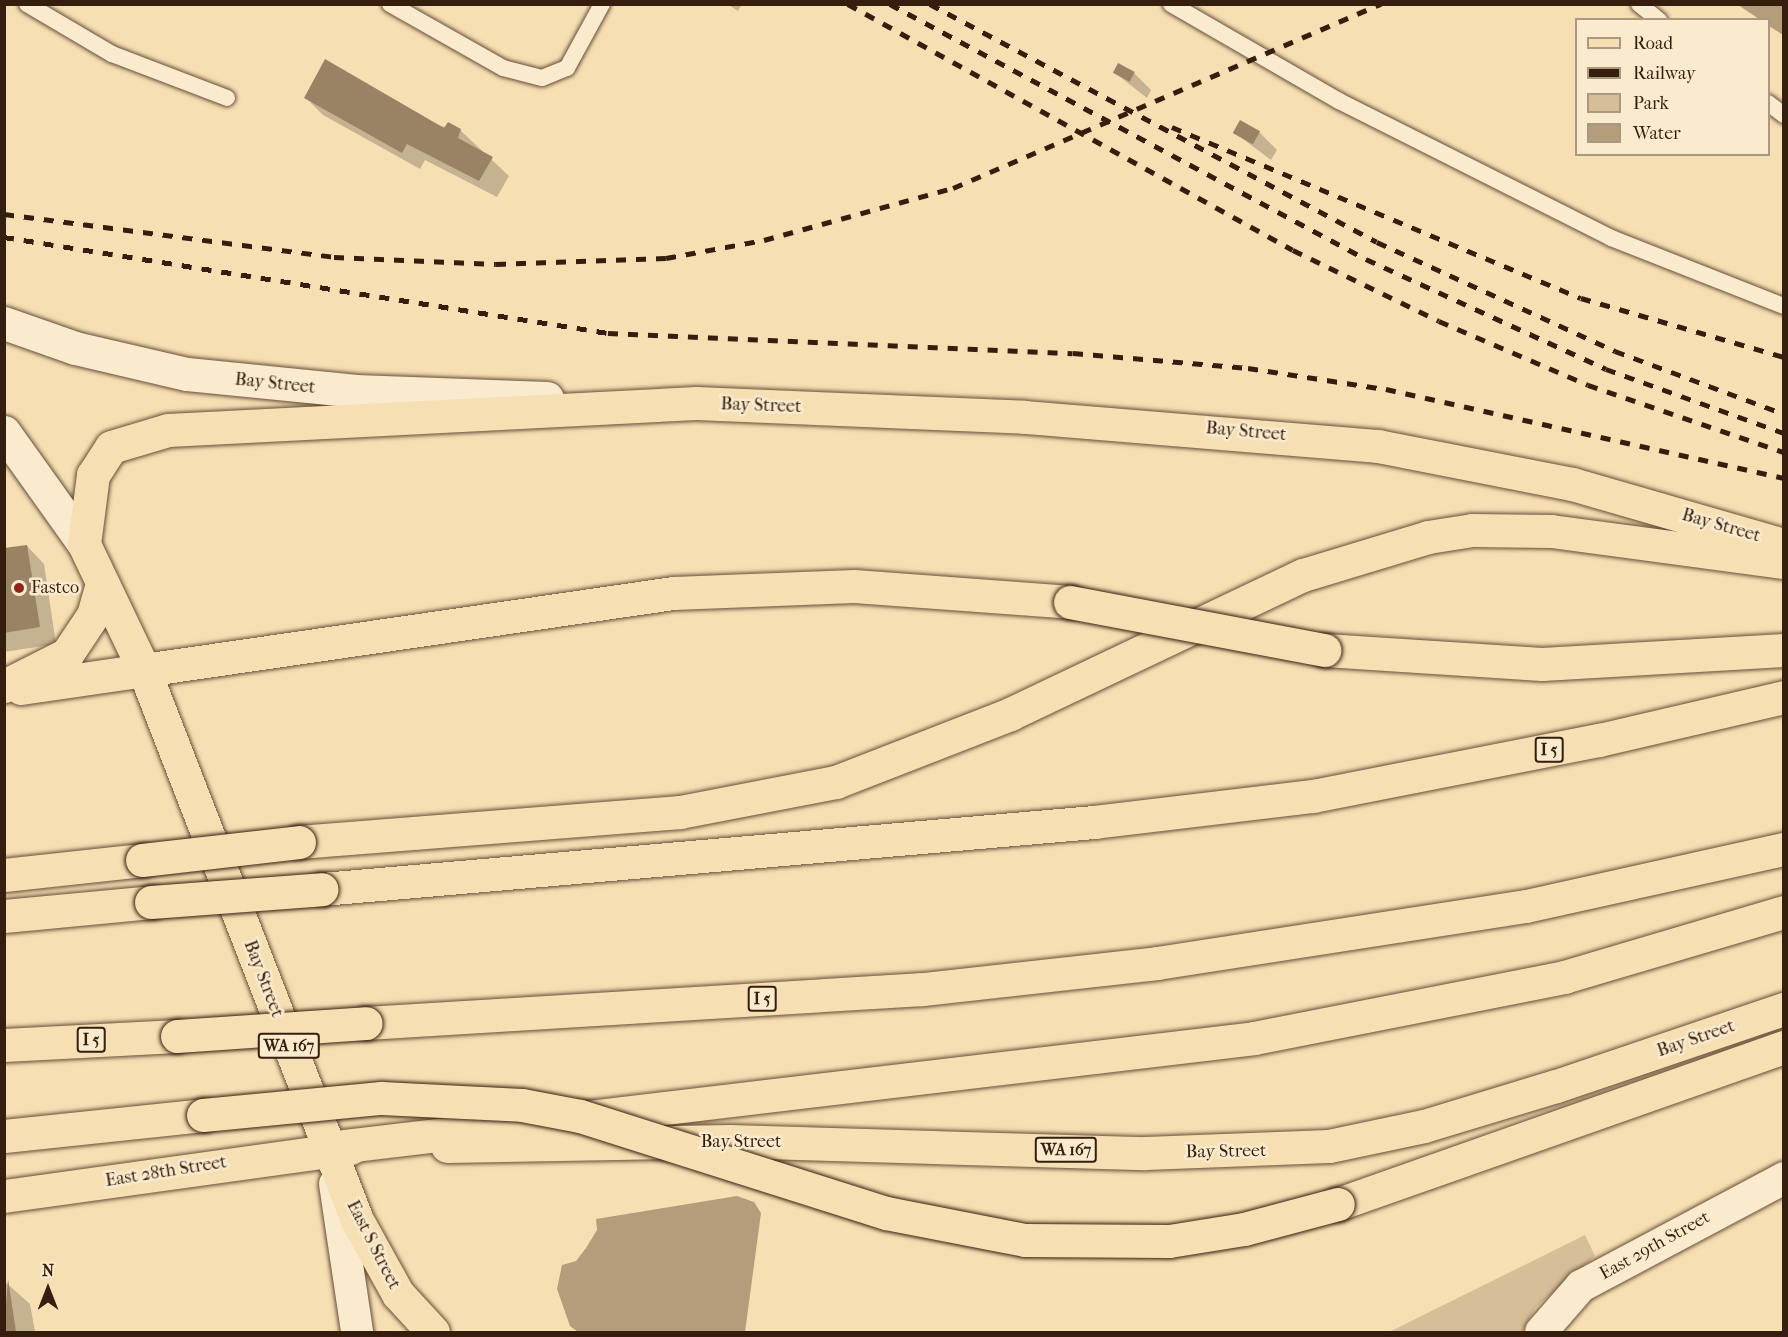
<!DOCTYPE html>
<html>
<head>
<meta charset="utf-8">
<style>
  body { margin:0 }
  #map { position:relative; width:1788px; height:1337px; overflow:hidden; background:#f7dfb4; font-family:"IM FELL French Canon",serif }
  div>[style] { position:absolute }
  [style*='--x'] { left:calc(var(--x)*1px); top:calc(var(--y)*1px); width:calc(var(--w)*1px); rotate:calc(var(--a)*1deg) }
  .green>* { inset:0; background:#d6be98 }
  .water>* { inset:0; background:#b59d7b }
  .shadow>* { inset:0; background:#0003 }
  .building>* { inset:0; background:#9a8264; transform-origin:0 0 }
  .roads { filter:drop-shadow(0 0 2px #664e37) drop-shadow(0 0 2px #664e37) }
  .service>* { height:16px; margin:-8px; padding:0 8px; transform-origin:8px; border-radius:8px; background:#faeace }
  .minor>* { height:32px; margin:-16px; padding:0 16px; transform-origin:16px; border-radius:16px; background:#faeace }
  .tertiary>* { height:33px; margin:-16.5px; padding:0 16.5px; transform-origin:16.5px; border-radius:16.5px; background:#faeace }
  .primary>* { height:33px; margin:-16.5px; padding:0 16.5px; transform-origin:16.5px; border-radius:16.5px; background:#f7dfb4 }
  .motorway>* { height:33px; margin:-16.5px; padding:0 16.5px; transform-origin:16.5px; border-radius:16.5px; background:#f7dfb4 }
  .rail>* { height:4.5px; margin-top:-2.25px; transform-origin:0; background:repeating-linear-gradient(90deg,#351e0d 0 10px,transparent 0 20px) }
  .bridges { filter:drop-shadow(0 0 2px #351e0d) drop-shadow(0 0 2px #351e0d) }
  .motorway-bridge>* { height:33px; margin:-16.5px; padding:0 16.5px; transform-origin:16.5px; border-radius:16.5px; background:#f7dfb4 }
  .dots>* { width:16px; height:16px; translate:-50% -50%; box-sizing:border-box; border:3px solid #faeace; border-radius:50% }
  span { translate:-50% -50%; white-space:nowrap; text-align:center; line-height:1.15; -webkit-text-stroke:5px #faeace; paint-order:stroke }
  .shield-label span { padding:2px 4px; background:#faeace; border:2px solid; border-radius:4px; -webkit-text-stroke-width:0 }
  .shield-label { font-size:16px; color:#351e0d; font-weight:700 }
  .street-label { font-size:18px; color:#351e0d }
  .poi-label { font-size:18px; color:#351e0d }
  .left { translate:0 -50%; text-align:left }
  .frame { position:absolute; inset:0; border:6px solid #351e0d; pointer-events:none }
  .legend { position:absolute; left:1575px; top:18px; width:195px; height:138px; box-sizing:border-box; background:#faeace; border:2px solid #ab9881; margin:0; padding:8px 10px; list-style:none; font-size:18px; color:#351e0d }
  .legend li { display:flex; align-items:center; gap:12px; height:30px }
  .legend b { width:30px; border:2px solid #ab9881 }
  .north { position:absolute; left:18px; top:1259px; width:60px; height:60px; -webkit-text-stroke:4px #faeace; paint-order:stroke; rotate:0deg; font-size:16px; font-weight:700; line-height:24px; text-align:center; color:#351e0d }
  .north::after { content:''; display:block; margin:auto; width:21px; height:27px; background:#351e0d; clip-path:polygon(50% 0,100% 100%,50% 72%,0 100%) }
</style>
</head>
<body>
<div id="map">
  <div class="green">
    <div style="clip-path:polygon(1585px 1235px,1595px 1256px,1536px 1307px,1522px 1332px,1389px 1332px)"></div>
  </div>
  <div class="water">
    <div style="clip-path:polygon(1738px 5px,1783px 5px,1783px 35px,1769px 26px,1768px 20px,1759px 19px)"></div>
    <div style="clip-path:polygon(737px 1196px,754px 1202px,761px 1213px,745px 1332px,578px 1332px,570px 1326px,557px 1289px,562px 1265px,576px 1261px,586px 1248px,597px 1230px,596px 1219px)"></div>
  </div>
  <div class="shadow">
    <div style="clip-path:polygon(727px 4px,742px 4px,738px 11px)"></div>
    <div style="clip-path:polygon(1115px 73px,1134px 73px,1151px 90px,1147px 98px)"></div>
    <div style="clip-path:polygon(305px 97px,460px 130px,509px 176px,497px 197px,425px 160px,420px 169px,323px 115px)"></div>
    <div style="clip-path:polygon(1259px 132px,1277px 150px,1271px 160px,1235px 133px)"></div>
    <div style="clip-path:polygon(27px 546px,44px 564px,56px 644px,4px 652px,4px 550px)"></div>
    <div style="clip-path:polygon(4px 1281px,30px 1304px,35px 1332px,4px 1332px)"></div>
  </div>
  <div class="building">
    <div style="clip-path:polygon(325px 59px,444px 128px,448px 122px,461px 129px,458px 138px,493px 157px,479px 181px,407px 144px,402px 153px,304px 98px)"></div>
    <div style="left:1118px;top:63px;width:19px;height:11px;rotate:28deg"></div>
    <div style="left:1240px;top:120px;width:23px;height:15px;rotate:29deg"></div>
    <div style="clip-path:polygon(27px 545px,40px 627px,4px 633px,4px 548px)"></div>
    <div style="clip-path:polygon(8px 1279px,16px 1332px,4px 1332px)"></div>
  </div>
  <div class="roads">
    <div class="service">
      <div style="--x:27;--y:4;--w:99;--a:30.5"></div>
      <div style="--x:112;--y:54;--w:123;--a:20.9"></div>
      <div style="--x:390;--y:4;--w:130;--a:29.5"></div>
      <div style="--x:503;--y:68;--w:40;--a:14.4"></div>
      <div style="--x:542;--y:78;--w:27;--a:-22"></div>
      <div style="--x:567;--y:68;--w:73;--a:-61.3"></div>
      <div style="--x:1171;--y:4;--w:194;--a:30"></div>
      <div style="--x:1339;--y:101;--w:305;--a:26.7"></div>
      <div style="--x:1611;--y:238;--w:186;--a:21.5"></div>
      <div style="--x:1639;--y:4;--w:26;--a:39"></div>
      <div style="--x:1768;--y:103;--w:20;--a:37"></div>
    </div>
    <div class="minor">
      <div style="--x:335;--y:1184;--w:150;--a:81.5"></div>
      <div style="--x:1541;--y:1332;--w:61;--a:-49"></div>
      <div style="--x:1581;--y:1286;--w:230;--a:-28"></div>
    </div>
    <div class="tertiary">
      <div style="--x:4;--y:323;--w:75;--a:19.4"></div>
      <div style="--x:75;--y:348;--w:115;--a:13.1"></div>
      <div style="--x:187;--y:374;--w:170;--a:5.7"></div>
      <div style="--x:356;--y:391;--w:191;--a:2.1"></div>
      <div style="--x:4;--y:432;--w:138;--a:54.5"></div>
    </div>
    <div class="primary">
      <div style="--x:4;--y:686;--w:71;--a:-26.9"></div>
      <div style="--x:67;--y:654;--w:47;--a:-56.3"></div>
      <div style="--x:93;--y:615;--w:33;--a:-74"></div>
      <div style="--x:21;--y:688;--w:124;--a:-8.3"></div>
      <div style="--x:447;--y:1146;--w:283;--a:-1"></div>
      <div style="--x:730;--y:1141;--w:415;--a:1.7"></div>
      <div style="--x:1145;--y:1153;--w:184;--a:-2.2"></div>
      <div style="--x:1329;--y:1146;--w:97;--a:-11.9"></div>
      <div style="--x:1424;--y:1126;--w:138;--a:-16.9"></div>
      <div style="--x:1556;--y:1086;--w:241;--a:-18.7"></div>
      <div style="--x:4;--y:1196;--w:350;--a:-7.9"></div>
      <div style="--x:433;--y:1332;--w:52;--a:-132.6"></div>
      <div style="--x:398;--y:1294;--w:85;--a:-119"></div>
      <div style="--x:357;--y:1220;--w:590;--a:-111.17"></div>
      <div style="--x:144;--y:670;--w:140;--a:-115.5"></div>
      <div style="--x:84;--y:544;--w:70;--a:-82.6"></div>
      <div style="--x:93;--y:475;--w:33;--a:-57"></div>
      <div style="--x:111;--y:447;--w:59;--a:-16.6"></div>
      <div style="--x:168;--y:430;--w:529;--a:-2.93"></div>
      <div style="--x:696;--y:403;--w:329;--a:2.4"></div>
      <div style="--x:1025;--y:417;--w:354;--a:4.7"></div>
      <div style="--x:1378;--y:446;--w:198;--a:11.1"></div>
      <div style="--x:1572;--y:484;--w:221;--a:16.1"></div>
    </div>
    <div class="motorway">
      <div style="--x:1325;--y:650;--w:217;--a:3.7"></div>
      <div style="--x:1542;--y:664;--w:242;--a:-3.3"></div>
      <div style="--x:144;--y:670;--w:535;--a:-8.28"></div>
      <div style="--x:673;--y:593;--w:181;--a:-2.2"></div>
      <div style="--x:854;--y:586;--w:217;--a:4.2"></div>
      <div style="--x:299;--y:842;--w:382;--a:-4.5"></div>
      <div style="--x:680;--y:812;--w:159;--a:-10.9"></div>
      <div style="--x:836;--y:782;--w:187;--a:-21.3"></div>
      <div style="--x:1010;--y:714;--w:324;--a:-25.4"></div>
      <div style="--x:1303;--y:575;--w:131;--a:-16.9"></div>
      <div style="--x:1428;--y:537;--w:45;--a:-9"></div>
      <div style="--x:1472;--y:530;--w:79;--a:0.7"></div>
      <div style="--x:1551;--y:531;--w:235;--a:7.6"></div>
      <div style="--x:4;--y:875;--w:139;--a:-6.2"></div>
      <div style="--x:322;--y:889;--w:775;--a:-4.96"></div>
      <div style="--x:1094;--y:822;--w:221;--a:-6.8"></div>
      <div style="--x:1313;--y:796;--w:291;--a:-11.1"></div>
      <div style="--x:1599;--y:740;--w:190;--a:-13.1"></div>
      <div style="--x:4;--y:916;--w:148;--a:-5.4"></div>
      <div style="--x:366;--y:1023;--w:558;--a:-3.49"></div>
      <div style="--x:923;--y:989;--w:235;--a:-6.3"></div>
      <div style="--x:1157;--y:963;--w:373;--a:-8.8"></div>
      <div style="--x:1526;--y:906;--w:264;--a:-12.5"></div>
      <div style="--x:4;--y:1045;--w:173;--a:-3"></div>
      <div style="--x:4;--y:1136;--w:200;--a:-6"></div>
      <div style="--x:328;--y:1148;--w:933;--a:-6.77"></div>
      <div style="--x:1254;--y:1038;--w:316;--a:-11.1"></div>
      <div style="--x:1564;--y:977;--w:229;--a:-16.5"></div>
      <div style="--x:1338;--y:1204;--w:473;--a:-19.4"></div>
    </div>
  </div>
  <div class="rail">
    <div style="--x:848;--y:4;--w:508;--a:28.93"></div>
    <div style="--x:1293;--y:250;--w:162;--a:25.9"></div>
    <div style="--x:1439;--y:321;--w:162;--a:23.2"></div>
    <div style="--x:1588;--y:385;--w:207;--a:18.9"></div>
    <div style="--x:890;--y:4;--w:540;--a:28.18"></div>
    <div style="--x:1366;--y:259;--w:264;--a:24.6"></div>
    <div style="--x:1606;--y:369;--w:189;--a:19.8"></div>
    <div style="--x:930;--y:4;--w:506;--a:28.03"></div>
    <div style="--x:1377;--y:242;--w:262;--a:24.6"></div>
    <div style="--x:1615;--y:351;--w:180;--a:20.4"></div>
    <div style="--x:1172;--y:127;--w:443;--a:22.7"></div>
    <div style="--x:1581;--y:298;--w:211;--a:16.2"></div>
    <div style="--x:4;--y:214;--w:333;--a:7.4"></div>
    <div style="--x:334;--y:257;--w:162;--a:2.5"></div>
    <div style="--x:496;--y:264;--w:170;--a:-2"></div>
    <div style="--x:666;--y:258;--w:100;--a:-10.4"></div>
    <div style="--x:764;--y:240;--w:196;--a:-15.4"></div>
    <div style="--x:953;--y:188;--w:466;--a:-23.3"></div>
    <div style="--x:4;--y:237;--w:612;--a:9.03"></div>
    <div style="--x:608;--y:333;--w:465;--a:2.5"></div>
    <div style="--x:1073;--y:353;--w:176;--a:4.9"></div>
    <div style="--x:1248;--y:368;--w:140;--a:8.7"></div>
    <div style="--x:1386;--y:389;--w:408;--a:12.6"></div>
  </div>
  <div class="bridges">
    <div class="motorway-bridge">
      <div style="--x:1070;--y:602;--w:259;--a:10.7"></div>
      <div style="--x:142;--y:860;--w:158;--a:-6.5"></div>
      <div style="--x:151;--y:902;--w:171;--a:-4.3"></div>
      <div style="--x:177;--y:1036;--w:189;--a:-3.9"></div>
      <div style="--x:203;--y:1115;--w:179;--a:-5.5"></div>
      <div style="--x:381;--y:1098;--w:141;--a:2.8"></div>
      <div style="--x:522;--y:1105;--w:59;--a:10.7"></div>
      <div style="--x:580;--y:1116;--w:321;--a:17.6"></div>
      <div style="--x:886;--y:1213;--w:142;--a:11"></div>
      <div style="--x:1025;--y:1240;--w:144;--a:0.4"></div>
      <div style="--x:1169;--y:1241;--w:76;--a:-9.1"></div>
      <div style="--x:1244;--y:1229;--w:97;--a:-14.9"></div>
    </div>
  </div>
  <div class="dots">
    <div style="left:19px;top:588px;background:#8f2418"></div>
  </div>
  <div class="shield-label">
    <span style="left:1549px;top:750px">I 5</span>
    <span style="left:762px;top:999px">I 5</span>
    <span style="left:91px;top:1040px">I 5</span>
    <span style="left:289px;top:1046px">WA 167</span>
    <span style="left:1066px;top:1150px">WA 167</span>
  </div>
  <div class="street-label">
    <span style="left:275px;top:384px;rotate:6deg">Bay Street</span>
    <span style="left:761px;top:406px;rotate:2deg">Bay Street</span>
    <span style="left:1246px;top:432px;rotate:5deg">Bay Street</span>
    <span style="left:1721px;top:526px;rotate:16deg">Bay Street</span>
    <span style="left:263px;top:979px;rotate:69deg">Bay Street</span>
    <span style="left:1696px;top:1039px;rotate:-19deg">Bay Street</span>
    <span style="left:741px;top:1142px">Bay Street</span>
    <span style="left:1226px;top:1152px;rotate:-1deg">Bay Street</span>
    <span style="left:166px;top:1172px;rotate:-9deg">East 28th Street</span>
    <span style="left:373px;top:1245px;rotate:63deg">East S Street</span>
    <span style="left:1655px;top:1246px;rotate:-29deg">East 29th Street</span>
  </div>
  <div class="poi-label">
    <span class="left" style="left:31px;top:588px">Fastco</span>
  </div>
  <div class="frame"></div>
  <ul class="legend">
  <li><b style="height:8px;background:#f7dfb4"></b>Road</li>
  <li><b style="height:8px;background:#351e0d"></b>Railway</li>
  <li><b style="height:16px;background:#d6be98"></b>Park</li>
  <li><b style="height:16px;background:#b59d7b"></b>Water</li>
  </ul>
  <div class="north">N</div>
</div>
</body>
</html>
